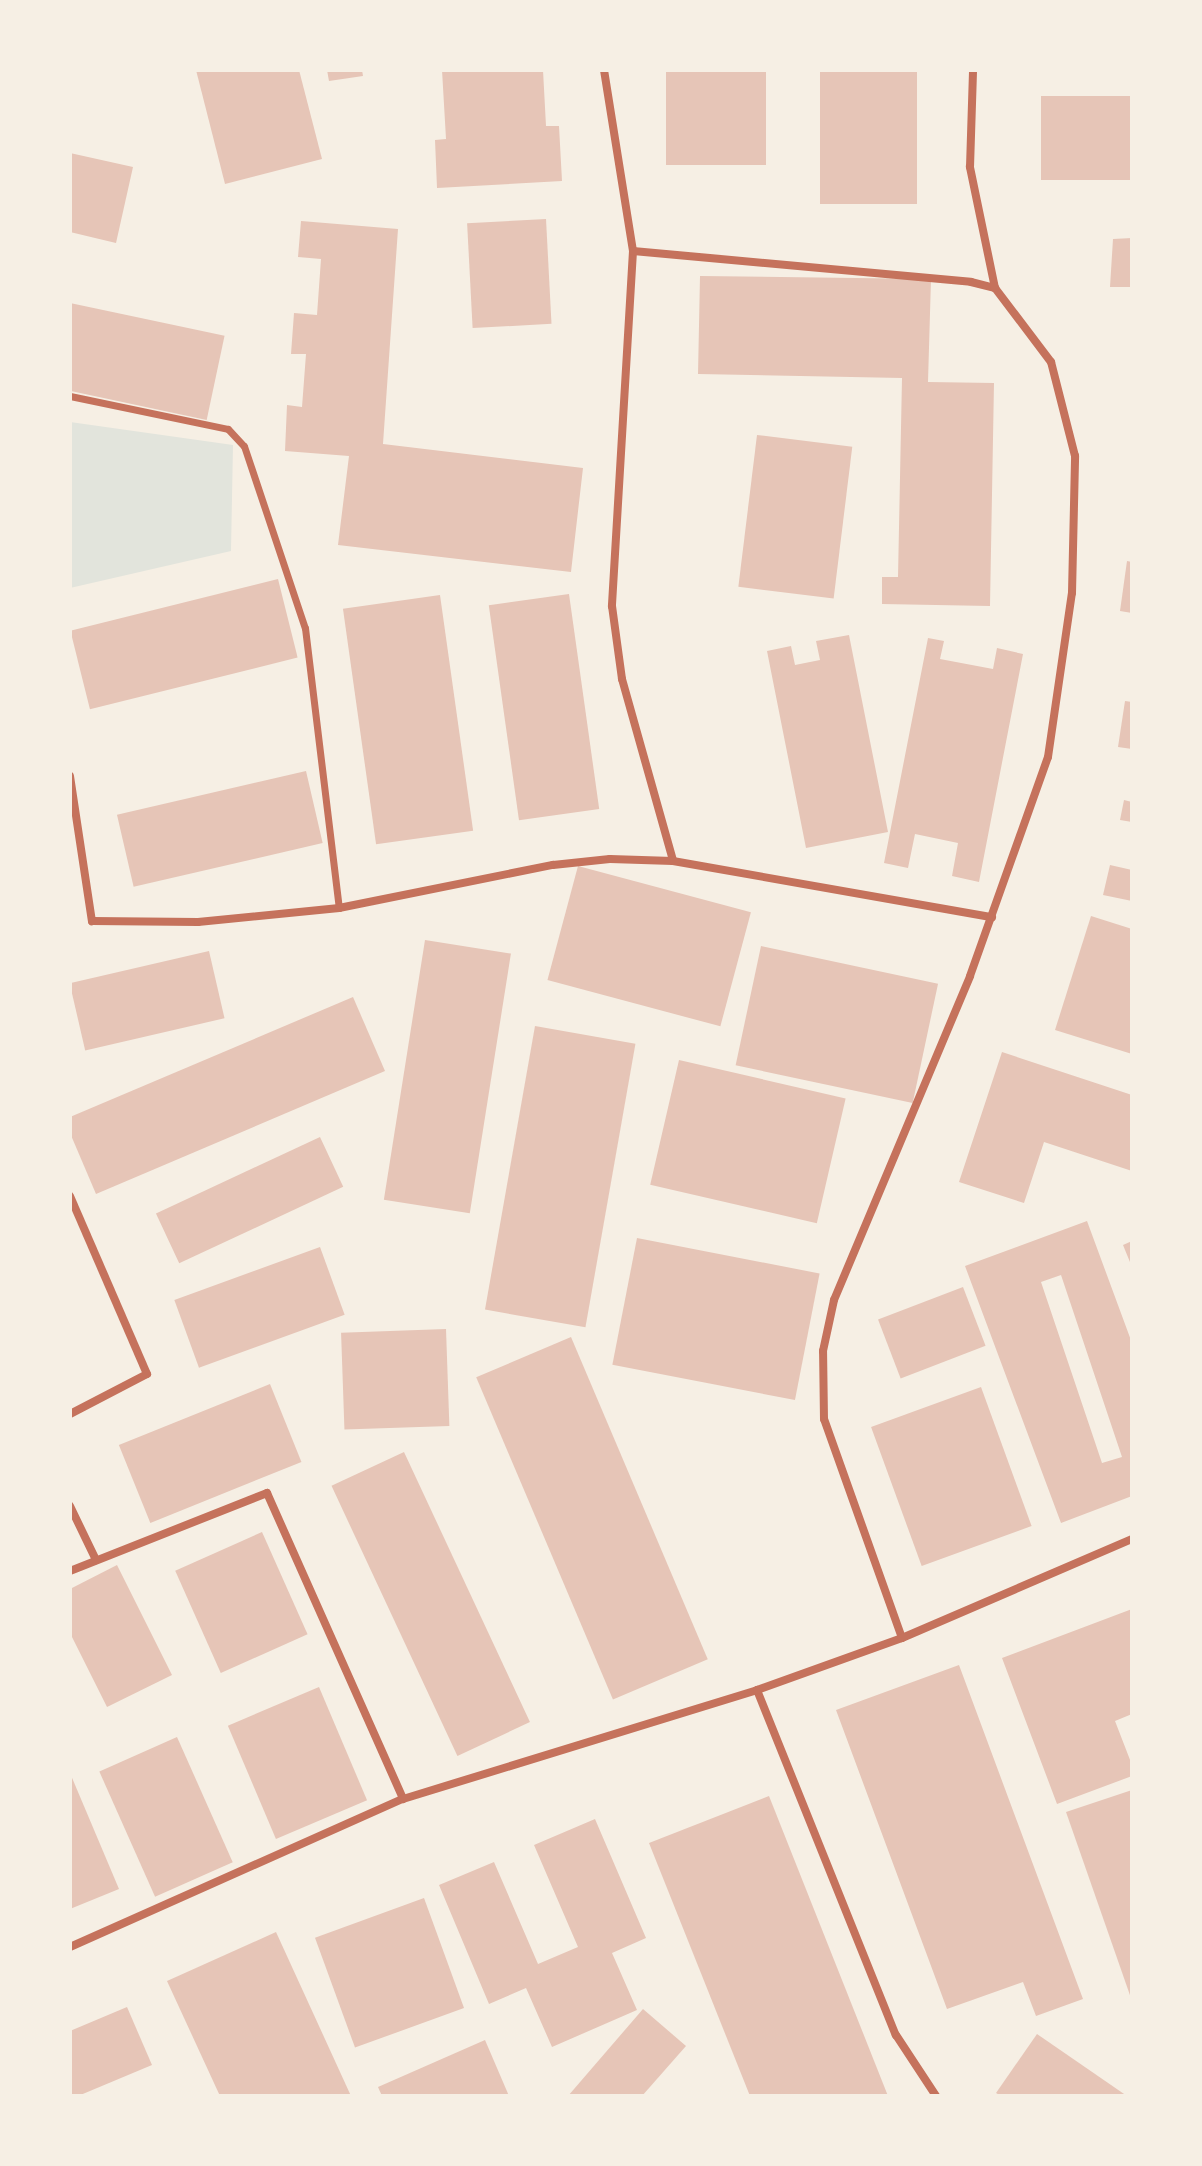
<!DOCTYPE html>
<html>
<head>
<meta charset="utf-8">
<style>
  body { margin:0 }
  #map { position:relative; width:1202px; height:2166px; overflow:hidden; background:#f6efe4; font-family:Cabin,sans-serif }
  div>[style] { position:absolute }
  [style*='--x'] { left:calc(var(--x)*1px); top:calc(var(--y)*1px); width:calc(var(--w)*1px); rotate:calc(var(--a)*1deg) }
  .green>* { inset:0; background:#e2e4dc }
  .building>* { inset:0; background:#e6c5b7; transform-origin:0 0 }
  .pedestrian>* { height:7px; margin:-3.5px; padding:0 3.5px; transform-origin:3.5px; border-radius:3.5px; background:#c5725c }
  .minor>* { height:8px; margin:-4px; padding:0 4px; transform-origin:4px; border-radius:4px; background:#c5725c }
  span { translate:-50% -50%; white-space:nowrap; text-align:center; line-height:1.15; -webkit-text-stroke:7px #f6efe4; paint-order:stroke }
  .frame { position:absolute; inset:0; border:72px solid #f6efe4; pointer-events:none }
</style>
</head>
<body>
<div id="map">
  <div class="green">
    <div style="clip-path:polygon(70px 422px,233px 445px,231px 551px,70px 588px)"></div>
  </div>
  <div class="building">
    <div style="clip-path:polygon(196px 70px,299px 70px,322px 159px,225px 184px)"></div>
    <div style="clip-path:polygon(327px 70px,362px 70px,363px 76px,329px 81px)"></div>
    <div style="clip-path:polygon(442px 70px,543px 70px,546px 126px,559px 126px,562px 181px,437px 188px,435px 140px,446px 139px)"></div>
    <div style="left:666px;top:70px;width:100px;height:95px"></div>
    <div style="left:820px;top:70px;width:97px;height:134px"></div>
    <div style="left:1132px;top:96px;width:84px;height:91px;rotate:90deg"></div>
    <div style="clip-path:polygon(70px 153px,133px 167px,116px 243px,70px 232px)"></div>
    <div style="left:546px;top:219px;width:105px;height:79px;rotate:87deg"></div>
    <div style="clip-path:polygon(301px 221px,398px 229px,383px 444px,583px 468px,571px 572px,338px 545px,349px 456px,285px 451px,287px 405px,302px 407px,306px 354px,291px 354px,294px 313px,317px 315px,321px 259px,298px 257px)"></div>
    <div style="clip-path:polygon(1132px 238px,1132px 287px,1110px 287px,1113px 239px)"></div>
    <div style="clip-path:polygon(700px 276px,931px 279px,928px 382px,994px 383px,990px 606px,882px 604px,882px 577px,898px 577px,902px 378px,698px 374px)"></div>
    <div style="left:70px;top:303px;width:158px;height:86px;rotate:12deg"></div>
    <div style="left:757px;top:435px;width:96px;height:153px;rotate:7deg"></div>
    <div style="clip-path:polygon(1127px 561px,1132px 562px,1132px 613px,1120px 611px)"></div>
    <div style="left:278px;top:579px;width:81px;height:214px;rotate:76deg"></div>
    <div style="left:569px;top:594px;width:217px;height:81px;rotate:82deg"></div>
    <div style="left:440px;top:595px;width:238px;height:98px;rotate:82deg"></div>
    <div style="clip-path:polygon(849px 635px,888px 832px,806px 848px,767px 651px,791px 646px,795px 665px,820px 660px,816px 641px)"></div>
    <div style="clip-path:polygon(928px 638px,944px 641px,940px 659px,993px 669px,997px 648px,1023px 654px,979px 882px,952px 876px,958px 843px,915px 834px,908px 868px,884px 863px)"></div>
    <div style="clip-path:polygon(1125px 701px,1132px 702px,1132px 749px,1118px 747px)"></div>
    <div style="left:306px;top:771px;width:74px;height:194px;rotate:77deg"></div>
    <div style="clip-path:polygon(1124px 800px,1132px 802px,1132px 822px,1120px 820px)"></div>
    <div style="clip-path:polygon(1110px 865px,1132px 870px,1132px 901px,1103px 895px)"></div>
    <div style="left:578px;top:866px;width:179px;height:118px;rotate:15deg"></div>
    <div style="clip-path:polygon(1091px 916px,1132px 929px,1132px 1054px,1055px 1030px)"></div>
    <div style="left:425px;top:940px;width:87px;height:263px;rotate:9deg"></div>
    <div style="left:761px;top:946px;width:181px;height:122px;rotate:12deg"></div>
    <div style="left:209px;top:951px;width:69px;height:143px;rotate:77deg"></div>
    <div style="clip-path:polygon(353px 997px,385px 1071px,96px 1194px,70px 1133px,70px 1117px)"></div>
    <div style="left:535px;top:1026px;width:102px;height:288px;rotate:10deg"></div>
    <div style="clip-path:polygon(1002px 1052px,1132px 1095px,1132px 1171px,1044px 1142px,1024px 1203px,959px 1182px)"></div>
    <div style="left:679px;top:1060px;width:171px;height:128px;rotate:13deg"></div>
    <div style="left:320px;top:1137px;width:55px;height:181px;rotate:65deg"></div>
    <div style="clip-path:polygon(evenodd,1087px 1221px,1132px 1343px,1132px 1496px,1061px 1523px,965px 1266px,1087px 1221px,1061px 1275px,1122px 1457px,1102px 1463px,1041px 1282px,1061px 1275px)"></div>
    <div style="left:637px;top:1238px;width:186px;height:129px;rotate:11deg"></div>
    <div style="clip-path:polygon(1132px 1241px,1132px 1267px,1123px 1245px)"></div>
    <div style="left:320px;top:1247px;width:72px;height:155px;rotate:70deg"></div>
    <div style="left:963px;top:1287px;width:63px;height:91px;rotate:69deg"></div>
    <div style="left:446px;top:1329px;width:97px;height:105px;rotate:88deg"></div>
    <div style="left:571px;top:1337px;width:350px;height:103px;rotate:67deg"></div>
    <div style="left:270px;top:1384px;width:84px;height:163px;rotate:68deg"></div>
    <div style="left:981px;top:1387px;width:148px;height:117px;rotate:70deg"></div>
    <div style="left:404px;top:1452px;width:298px;height:80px;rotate:65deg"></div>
    <div style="left:262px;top:1532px;width:112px;height:95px;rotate:66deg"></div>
    <div style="clip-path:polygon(117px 1565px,172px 1675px,107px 1707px,70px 1633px,70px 1589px)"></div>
    <div style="clip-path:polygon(1132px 1609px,1132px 1714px,1115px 1721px,1132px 1765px,1132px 1776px,1057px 1804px,1002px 1658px)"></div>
    <div style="clip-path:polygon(959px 1665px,1083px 1999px,1036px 2016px,1023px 1982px,947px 2009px,836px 1710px)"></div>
    <div style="left:319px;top:1687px;width:123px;height:99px;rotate:67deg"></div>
    <div style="left:177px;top:1737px;width:137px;height:85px;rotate:66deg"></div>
    <div style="clip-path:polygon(70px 1773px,119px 1889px,70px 1909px)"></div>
    <div style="clip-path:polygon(1132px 1790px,1132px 2001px,1066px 1812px)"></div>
    <div style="clip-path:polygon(769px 1796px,888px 2096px,750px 2096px,649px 1843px)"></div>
    <div style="clip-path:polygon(595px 1819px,646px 1938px,612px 1953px,637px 2010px,552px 2047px,526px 1988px,489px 2004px,439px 1885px,494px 1862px,538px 1964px,578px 1947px,534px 1845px)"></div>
    <div style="left:424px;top:1898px;width:117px;height:116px;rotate:70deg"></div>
    <div style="clip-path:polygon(276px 1932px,351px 2096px,220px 2096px,167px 1981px)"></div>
    <div style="clip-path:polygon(127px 2007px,152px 2065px,78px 2096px,70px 2096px,70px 2031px)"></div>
    <div style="clip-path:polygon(643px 2009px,686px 2046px,642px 2096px,568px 2096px)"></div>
    <div style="clip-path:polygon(1037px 2034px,1127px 2096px,1001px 2096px,996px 2093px)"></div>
    <div style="clip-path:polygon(485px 2040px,509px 2096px,382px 2096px,378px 2087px)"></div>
  </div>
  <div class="pedestrian">
    <div style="--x:70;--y:396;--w:161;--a:11.8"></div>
    <div style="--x:228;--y:429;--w:23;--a:47"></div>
    <div style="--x:244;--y:446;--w:192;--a:71.5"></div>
    <div style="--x:305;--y:628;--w:282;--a:83.1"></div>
  </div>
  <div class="minor">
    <div style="--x:604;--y:70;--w:183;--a:80.9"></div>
    <div style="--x:633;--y:251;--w:356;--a:93.4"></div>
    <div style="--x:612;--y:606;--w:74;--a:82.2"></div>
    <div style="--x:622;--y:679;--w:189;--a:74.3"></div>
    <div style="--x:633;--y:251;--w:339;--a:5.2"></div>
    <div style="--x:971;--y:282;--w:25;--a:14"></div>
    <div style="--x:70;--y:776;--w:147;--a:81.4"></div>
    <div style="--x:92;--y:921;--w:106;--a:0.5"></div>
    <div style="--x:198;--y:922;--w:142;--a:-5.7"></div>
    <div style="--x:339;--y:908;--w:218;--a:-11.4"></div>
    <div style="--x:553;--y:865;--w:57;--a:-6"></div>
    <div style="--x:610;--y:859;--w:63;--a:1.8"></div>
    <div style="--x:673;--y:861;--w:324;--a:10"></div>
    <div style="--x:70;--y:1196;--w:194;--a:66.6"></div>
    <div style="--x:147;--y:1374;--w:87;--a:152.5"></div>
    <div style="--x:70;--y:1506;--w:60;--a:64.3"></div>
    <div style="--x:70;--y:1571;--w:212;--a:-21.6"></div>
    <div style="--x:267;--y:1493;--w:335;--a:66"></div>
    <div style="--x:902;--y:1638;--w:232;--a:-109.6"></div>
    <div style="--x:824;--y:1419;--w:68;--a:-90.8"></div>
    <div style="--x:823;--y:1351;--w:52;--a:-77.8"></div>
    <div style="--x:834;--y:1300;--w:351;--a:-67.2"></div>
    <div style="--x:970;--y:976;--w:232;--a:-70.4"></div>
    <div style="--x:1048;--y:757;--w:166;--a:-81.7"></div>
    <div style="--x:1072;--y:593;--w:137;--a:-88.7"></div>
    <div style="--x:1075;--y:456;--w:97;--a:-104.3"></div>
    <div style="--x:1051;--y:362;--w:93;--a:-127.1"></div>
    <div style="--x:995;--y:288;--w:124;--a:-101.7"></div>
    <div style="--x:970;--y:167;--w:97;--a:-88.2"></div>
    <div style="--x:757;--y:1690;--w:372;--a:68.1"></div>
    <div style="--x:896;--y:2035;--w:73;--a:56.7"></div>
    <div style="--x:70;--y:1947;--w:364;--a:-24"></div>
    <div style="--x:403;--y:1799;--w:370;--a:-17.1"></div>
    <div style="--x:757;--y:1690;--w:154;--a:-19.7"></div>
    <div style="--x:902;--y:1638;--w:250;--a:-23.3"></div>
  </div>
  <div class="frame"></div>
</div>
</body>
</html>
